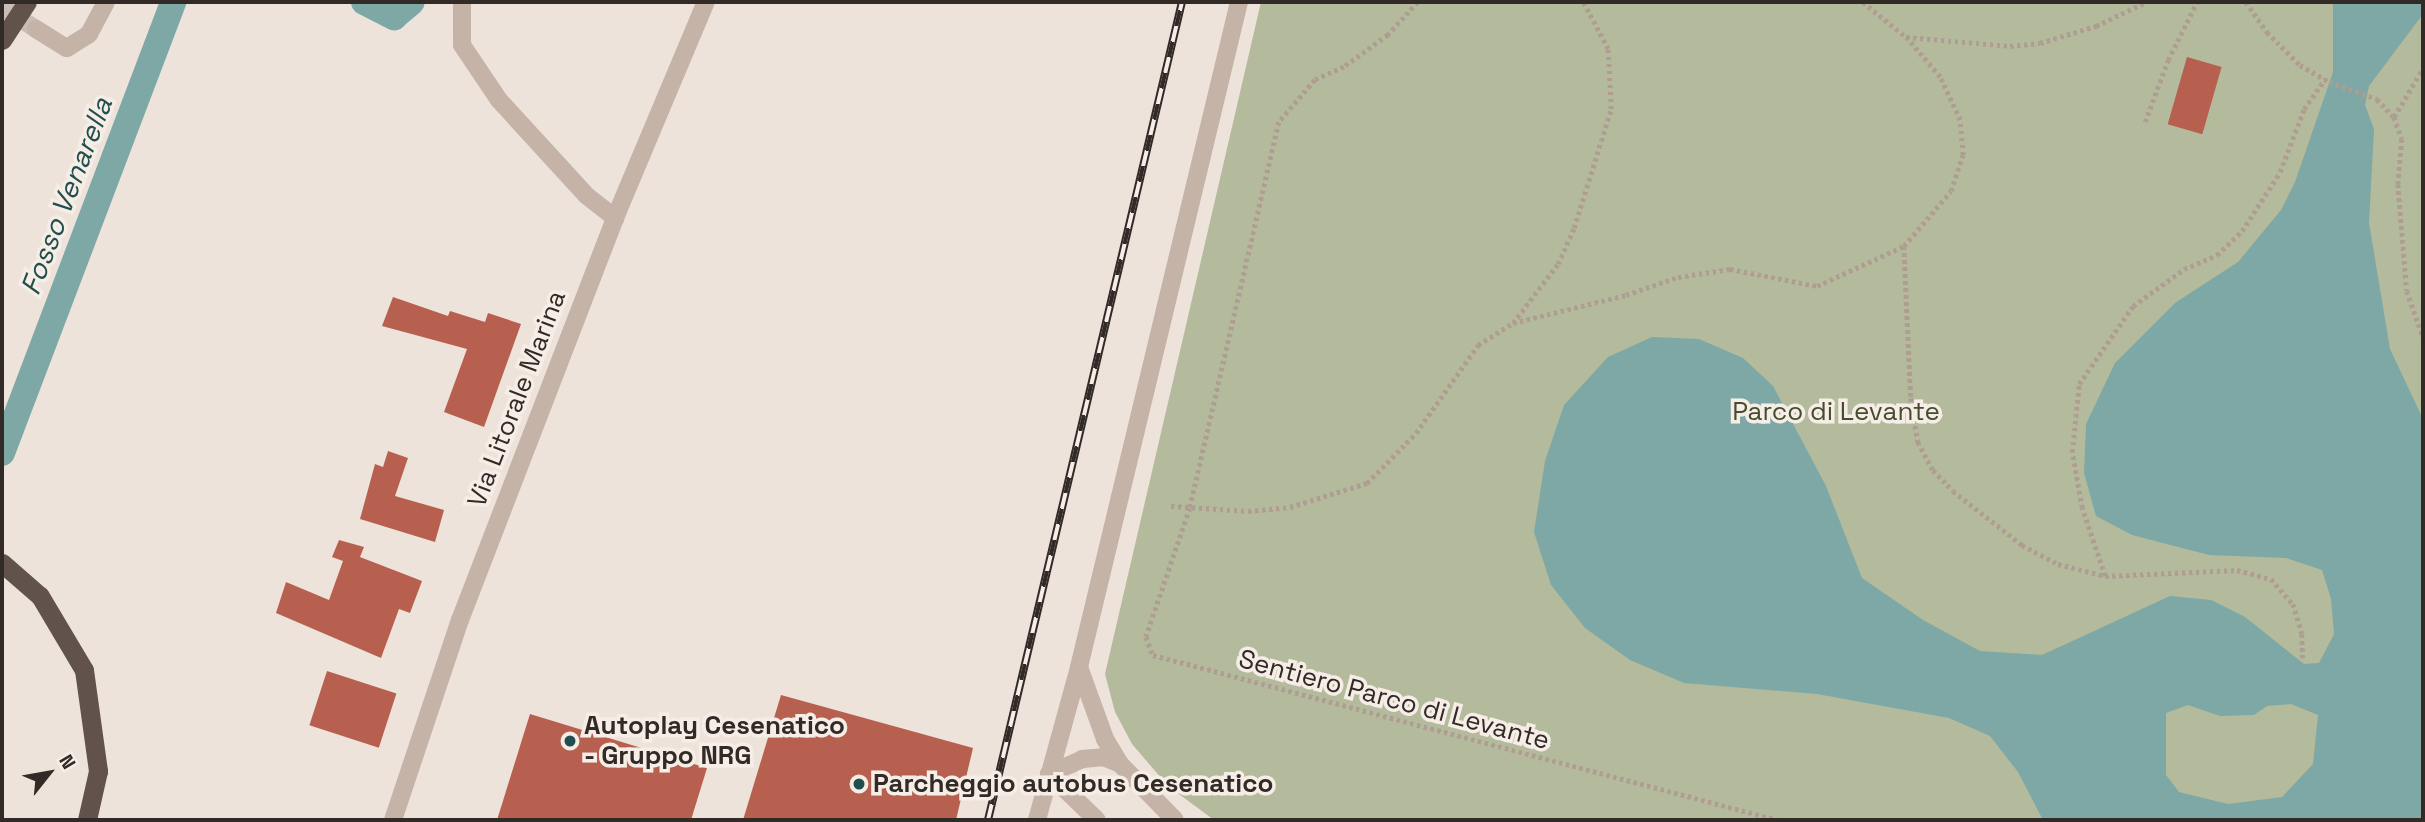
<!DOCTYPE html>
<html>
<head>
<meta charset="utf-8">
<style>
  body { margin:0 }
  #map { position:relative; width:2425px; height:822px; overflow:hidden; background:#eee3da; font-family:"Space Grotesk",sans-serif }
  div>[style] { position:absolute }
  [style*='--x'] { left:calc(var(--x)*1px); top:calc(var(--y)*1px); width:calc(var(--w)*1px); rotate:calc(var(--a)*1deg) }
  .green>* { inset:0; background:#b3bb9c }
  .water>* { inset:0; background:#7da8a6 }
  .canal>* { height:26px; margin:-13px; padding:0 13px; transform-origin:13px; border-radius:13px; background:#7da8a6 }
  .building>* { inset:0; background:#b7604f; transform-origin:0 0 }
  .minor-tunnel>* { height:18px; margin-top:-9px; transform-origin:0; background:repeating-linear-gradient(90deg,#c8beb6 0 18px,transparent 0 27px) }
  .path>* { height:4.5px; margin-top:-2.25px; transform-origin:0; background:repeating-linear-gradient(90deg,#b09d92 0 3.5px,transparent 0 7px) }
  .minor>* { height:18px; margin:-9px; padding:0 9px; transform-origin:9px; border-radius:9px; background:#c5b3a8 }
  .tertiary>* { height:18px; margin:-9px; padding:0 9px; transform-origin:9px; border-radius:9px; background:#c5b3a8 }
  .trunk>* { height:19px; margin:-9.5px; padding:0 9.5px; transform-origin:9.5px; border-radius:9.5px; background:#62524c }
  .rail>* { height:8px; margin-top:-4px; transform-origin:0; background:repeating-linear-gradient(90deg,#f6eee6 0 16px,#322a27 0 32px); box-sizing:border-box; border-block:2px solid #322a27 }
  .dots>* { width:19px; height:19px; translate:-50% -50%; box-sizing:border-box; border:4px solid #f6eee6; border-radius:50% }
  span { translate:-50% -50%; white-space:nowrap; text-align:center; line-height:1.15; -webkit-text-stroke:7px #f6eee6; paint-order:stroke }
  .street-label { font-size:26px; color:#322a27 }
  .park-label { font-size:26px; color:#444e2e }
  .poi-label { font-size:26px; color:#322a27; font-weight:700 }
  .left { translate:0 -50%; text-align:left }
  .water-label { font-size:28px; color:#224f4e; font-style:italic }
  .frame { position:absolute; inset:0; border:4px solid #322a27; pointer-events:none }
  .north { position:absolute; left:14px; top:738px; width:70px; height:70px; -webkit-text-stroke:5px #f6eee6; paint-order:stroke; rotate:59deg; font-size:19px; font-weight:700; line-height:28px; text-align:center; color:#322a27 }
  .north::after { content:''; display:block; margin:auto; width:24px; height:32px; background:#322a27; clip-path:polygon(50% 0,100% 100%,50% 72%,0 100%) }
</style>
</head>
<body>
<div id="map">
  <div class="green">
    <div style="clip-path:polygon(1261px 2px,2423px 2px,2423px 820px,1214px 820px,1168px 786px,1132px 744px,1115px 712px,1105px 674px)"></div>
  </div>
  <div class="water">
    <div style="clip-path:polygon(evenodd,2333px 2px,2423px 2px,2423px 14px,2369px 86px,2365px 105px,2374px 129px,2369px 223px,2390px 349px,2423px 419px,2423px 820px,2043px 820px,2018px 772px,1990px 736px,1949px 718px,1817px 694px,1684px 683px,1630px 660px,1585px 628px,1551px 585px,1534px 532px,1545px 461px,1564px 405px,1608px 357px,1652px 337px,1699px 339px,1743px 358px,1773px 386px,1826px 486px,1862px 578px,1923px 620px,1980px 651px,2042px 655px,2170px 596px,2211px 600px,2245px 617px,2304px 664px,2319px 663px,2334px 634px,2331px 599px,2322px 570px,2286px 558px,2209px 555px,2132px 535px,2096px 516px,2084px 473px,2086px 424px,2115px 363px,2175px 303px,2238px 262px,2281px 210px,2295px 182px,2333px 72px,2333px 2px,2291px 704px,2318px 715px,2313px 764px,2282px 797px,2228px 804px,2179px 792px,2166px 775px,2166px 713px,2188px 705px,2220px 716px,2254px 715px,2267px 706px,2291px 704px)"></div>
  </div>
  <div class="canal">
    <div style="--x:364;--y:2;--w:34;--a:27"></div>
    <div style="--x:394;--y:17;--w:23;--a:-40"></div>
    <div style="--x:2;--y:453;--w:482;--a:-69.2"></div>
  </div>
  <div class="building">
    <div style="left:2187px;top:57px;width:36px;height:70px;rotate:16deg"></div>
    <div style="clip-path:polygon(393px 297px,448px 316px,450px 311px,485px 322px,488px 313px,521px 324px,484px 427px,444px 412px,467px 349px,382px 326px)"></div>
    <div style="clip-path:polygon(388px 451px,408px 458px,395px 496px,444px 510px,435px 542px,360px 519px,375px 464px,383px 467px)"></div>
    <div style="clip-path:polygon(339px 540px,364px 547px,360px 557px,422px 581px,410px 613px,399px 609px,381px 658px,276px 613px,286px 582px,329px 600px,343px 561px,332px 557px)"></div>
    <div style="left:327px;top:671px;width:73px;height:57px;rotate:18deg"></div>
    <div style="clip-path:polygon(781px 695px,973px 748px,956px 820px,743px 820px)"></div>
    <div style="clip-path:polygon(530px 714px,707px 768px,691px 820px,497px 820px)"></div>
  </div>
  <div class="minor-tunnel">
    <div style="--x:2;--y:7;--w:40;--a:32.9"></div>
  </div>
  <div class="path">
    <div style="--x:1418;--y:2;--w:45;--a:132.3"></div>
    <div style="--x:1388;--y:35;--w:54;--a:144"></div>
    <div style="--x:1344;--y:67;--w:32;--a:156"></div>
    <div style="--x:1315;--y:80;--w:55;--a:130.6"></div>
    <div style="--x:1279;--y:122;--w:396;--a:103"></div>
    <div style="--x:1190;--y:508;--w:136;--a:108.8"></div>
    <div style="--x:1146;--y:637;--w:19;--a:69"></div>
    <div style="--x:1153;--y:655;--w:646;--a:14.79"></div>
    <div style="--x:1863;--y:2;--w:55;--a:39.1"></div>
    <div style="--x:2246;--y:2;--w:37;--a:55"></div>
    <div style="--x:2267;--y:32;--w:47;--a:45"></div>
    <div style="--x:2300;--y:65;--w:34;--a:30"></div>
    <div style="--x:2329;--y:82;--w:51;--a:19.5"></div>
    <div style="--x:2377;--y:99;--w:25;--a:47"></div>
    <div style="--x:2394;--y:117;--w:23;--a:70"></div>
    <div style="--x:2402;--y:139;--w:45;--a:95.1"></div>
    <div style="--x:2398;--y:184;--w:107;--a:85.2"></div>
    <div style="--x:2407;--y:291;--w:49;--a:70.8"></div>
    <div style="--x:2394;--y:117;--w:57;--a:-59.4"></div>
    <div style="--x:2145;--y:122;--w:66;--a:-69.6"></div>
    <div style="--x:2168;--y:60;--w:65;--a:-63.4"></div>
    <div style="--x:1904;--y:246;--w:152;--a:87.4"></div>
    <div style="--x:1911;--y:398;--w:45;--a:81"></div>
    <div style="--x:1918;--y:442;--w:32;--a:62"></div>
    <div style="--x:1933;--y:470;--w:29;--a:46"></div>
    <div style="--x:1953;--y:491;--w:88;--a:38"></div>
    <div style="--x:2022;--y:545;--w:41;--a:27.8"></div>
    <div style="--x:2058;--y:564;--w:49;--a:14.3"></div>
    <div style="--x:2105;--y:576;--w:132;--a:-2.6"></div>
    <div style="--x:2237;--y:570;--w:35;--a:15"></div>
    <div style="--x:2271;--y:579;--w:33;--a:49"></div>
    <div style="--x:2293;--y:604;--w:31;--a:73"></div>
    <div style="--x:2302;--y:634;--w:24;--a:88"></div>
    <div style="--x:1513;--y:323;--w:74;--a:-52.7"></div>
    <div style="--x:1558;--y:264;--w:39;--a:-66"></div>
    <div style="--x:1574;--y:228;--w:125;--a:-72.7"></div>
    <div style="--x:1611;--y:109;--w:60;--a:-92.9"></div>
    <div style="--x:1608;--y:49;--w:53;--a:-118"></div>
    <div style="--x:1171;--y:506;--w:77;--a:3.7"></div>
    <div style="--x:1248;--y:511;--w:42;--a:-5.4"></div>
    <div style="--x:1290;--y:507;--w:81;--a:-17.3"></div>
    <div style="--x:1367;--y:483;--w:70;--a:-45.6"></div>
    <div style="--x:1416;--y:433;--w:108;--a:-54.8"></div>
    <div style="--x:1478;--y:345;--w:41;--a:-32.2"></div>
    <div style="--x:1513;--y:323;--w:116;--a:-13.9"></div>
    <div style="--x:1626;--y:295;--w:55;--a:-19.1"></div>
    <div style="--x:1678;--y:277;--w:53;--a:-8.7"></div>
    <div style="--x:1730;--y:269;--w:89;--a:11.1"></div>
    <div style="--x:1817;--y:286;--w:96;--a:-24.7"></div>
    <div style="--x:1904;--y:246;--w:72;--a:-49.5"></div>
    <div style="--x:1951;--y:191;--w:38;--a:-72"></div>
    <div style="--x:1963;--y:155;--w:35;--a:-95"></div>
    <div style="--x:1960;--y:120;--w:47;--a:-114.9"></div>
    <div style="--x:1940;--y:77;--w:52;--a:-130.4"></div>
    <div style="--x:1906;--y:37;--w:104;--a:4.9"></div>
    <div style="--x:2010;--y:46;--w:30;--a:-6"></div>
    <div style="--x:2040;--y:43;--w:59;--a:-16.9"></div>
    <div style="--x:2096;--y:26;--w:55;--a:-25.6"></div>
    <div style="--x:2105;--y:576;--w:72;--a:-108.7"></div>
    <div style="--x:2082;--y:508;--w:57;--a:-100.1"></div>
    <div style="--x:2072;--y:452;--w:68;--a:-84.1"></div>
    <div style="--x:2079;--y:384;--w:95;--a:-55.3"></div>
    <div style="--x:2133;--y:306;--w:63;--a:-36"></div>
    <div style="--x:2184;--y:269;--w:36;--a:-23"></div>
    <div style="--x:2217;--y:255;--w:35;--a:-44"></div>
    <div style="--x:2242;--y:231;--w:70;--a:-57.2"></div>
    <div style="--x:2280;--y:172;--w:67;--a:-69.1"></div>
    <div style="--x:2304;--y:109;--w:37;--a:-55"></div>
  </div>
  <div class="minor">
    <div style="--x:462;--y:2;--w:43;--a:90"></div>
    <div style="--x:462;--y:45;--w:66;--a:56.1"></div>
    <div style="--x:499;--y:100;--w:130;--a:47.5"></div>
    <div style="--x:587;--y:196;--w:36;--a:38"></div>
    <div style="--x:36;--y:29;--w:36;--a:32"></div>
    <div style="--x:67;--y:48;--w:26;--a:-32"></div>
    <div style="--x:89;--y:34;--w:36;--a:-62"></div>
    <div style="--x:393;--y:820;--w:211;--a:-71.5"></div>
    <div style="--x:460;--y:620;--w:431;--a:-68.9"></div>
    <div style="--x:615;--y:218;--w:234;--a:-67.2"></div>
  </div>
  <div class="tertiary">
    <div style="--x:1079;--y:667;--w:77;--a:70.1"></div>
    <div style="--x:1105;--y:739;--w:29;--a:59"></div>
    <div style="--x:1120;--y:764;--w:78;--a:45.5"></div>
    <div style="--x:1049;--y:774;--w:36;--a:-24"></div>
    <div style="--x:1082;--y:759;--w:21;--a:-5"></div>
    <div style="--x:1103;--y:757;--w:18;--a:22"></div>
    <div style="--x:1049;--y:774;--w:66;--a:43.8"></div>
    <div style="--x:1037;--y:820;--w:159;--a:-74.6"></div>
    <div style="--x:1079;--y:667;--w:684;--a:-76.47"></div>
  </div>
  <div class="trunk">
    <div style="--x:2;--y:40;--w:45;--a:-56.7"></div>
    <div style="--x:2;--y:563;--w:50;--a:41"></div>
    <div style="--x:40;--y:596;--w:86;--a:59.3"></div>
    <div style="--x:84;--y:670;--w:102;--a:82.1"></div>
    <div style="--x:98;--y:771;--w:50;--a:102.7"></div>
  </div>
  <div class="rail">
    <div style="--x:988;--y:820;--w:841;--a:-76.66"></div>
  </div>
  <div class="dots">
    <div style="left:570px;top:741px;background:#224f4e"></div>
    <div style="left:859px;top:784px;background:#224f4e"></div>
  </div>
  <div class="street-label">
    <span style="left:517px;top:399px;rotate:-69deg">Via Litorale Marina</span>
    <span style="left:1394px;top:700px;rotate:15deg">Sentiero Parco di Levante</span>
  </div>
  <div class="park-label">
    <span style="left:1836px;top:412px">Parco di Levante</span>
  </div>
  <div class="poi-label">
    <span class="left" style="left:584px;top:741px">Autoplay Cesenatico<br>- Gruppo NRG</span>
    <span class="left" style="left:873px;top:784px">Parcheggio autobus Cesenatico</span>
  </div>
  <div class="water-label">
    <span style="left:66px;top:196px;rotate:-69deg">Fosso Venarella</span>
  </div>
  <div class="frame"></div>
  <div class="north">N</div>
</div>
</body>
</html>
